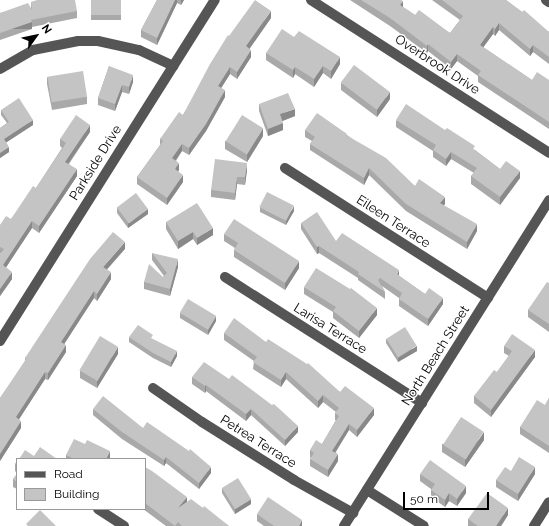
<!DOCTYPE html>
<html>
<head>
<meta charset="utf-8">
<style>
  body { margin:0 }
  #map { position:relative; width:549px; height:526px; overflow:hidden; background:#fff; font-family:Raleway,sans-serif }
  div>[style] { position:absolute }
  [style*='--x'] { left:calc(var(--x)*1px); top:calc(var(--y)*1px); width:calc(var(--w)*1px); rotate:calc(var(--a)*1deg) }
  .minor>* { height:10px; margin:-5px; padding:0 5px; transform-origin:5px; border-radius:5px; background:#555 }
  .wall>* { inset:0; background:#a9a9a9; transform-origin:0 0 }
  .shaded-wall>* { inset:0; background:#898989; transform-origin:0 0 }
  .building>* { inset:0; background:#c4c4c4; transform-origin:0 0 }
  span { translate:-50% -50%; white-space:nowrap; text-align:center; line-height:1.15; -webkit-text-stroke:3px #fff; paint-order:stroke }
  .street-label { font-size:13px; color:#000 }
  .legend { position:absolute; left:16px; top:458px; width:130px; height:52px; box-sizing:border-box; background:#fff; border:1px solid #999; margin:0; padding:5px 7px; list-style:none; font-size:12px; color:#000 }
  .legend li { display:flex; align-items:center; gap:8px; height:20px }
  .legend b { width:20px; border:1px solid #999 }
  .north { position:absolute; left:16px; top:16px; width:40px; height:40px; -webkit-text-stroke:3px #fff; paint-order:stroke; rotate:57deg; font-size:11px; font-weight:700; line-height:16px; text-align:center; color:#000 }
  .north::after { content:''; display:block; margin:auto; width:14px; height:18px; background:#000; clip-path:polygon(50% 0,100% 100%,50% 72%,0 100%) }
  .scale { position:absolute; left:403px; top:492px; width:86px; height:18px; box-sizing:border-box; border:2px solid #000; border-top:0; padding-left:5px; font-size:12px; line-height:14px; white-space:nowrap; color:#000; -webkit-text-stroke:3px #fff; paint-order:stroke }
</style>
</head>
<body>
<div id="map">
  <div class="minor">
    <div style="--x:311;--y:0;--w:283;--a:32.7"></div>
    <div style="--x:546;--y:0;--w:4;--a:34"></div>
    <div style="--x:0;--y:69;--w:38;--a:-30"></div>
    <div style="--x:33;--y:50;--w:46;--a:-11.3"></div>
    <div style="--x:78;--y:41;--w:20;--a:0"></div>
    <div style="--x:98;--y:41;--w:42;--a:12.4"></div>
    <div style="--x:139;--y:50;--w:38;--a:25"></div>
    <div style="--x:285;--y:168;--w:241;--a:32.6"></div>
    <div style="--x:225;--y:277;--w:234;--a:32.6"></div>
    <div style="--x:0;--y:341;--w:403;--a:-57.8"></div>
    <div style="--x:153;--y:388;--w:60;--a:34.8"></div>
    <div style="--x:202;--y:422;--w:109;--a:32.2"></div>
    <div style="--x:294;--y:480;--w:68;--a:29.2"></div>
    <div style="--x:367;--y:490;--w:67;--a:32.3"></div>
    <div style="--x:98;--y:509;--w:31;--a:33"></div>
    <div style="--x:344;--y:526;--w:385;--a:-57.8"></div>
    <div style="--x:534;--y:526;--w:28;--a:-58"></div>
  </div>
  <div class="wall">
    <div style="left:91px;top:0;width:30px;height:20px"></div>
    <div style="clip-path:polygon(157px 0,184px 0,181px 5px,177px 3px,157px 45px,141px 37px,141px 30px)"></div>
    <div style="clip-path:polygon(350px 0,401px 0,403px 7px,415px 15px,450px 33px,460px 20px,432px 0,506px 0,549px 32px,549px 64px,533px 52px,530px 56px,499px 30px,495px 36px,493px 34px,483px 47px,532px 80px,549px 80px,549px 129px,478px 82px,478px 76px,457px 61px,451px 69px,428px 51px,427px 53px,390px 26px)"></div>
    <div style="clip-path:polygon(31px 2px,77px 11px,77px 18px,32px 27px,32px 29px,0 40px,0 13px,31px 8px)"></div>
    <div style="clip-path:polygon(271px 18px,249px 49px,251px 57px,237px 79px,230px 74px,221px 88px,225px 97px,206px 131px,189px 155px,182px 151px,176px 161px,179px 170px,178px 172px,183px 182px,167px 205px,137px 184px,137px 177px,160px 145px,160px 139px,183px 115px,229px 36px)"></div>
    <div style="clip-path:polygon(294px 37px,340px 64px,331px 79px,323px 73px,314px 87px,295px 74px,293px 78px,266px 60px,266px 53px)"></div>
    <div style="clip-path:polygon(109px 66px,133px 82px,129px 94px,122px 92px,115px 111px,98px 105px,98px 98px)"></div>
    <div style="clip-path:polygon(47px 77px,87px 97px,87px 104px,52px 110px,47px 84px)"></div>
    <div style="clip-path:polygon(341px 83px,390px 99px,377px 117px,341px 90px)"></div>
    <div style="clip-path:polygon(259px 104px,295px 116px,282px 121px,283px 130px,268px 136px,259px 111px)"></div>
    <div style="clip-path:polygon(1px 110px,33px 125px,6px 142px,9px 152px,0 158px,0 128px,7px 123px,1px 115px)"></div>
    <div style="clip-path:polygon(396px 120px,475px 150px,500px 169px,520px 178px,500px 205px,471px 184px,471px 176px,474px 173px,451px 159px,446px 166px,433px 157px,433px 151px,396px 127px)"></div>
    <div style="clip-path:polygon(305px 130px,347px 135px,415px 186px,445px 204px,443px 205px,477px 231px,467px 249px,406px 211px,369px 175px,364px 185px,310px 150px,310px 144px,312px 141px,305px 137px)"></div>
    <div style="clip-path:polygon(90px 132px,69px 164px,77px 176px,39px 233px,32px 228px,6px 267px,12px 279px,0 296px,0 254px,1px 254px,0 253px,0 225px,11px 219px,36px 188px,62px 148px,60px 146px,60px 139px)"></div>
    <div style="clip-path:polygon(263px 136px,247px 162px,225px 149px,225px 141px)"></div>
    <div style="clip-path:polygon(247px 170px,245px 185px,237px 184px,235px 200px,211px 197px,211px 190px)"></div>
    <div style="clip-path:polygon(260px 207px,294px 211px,286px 225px,260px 212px)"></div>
    <div style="clip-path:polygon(117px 208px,148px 214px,128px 228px,117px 213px)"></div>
    <div style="clip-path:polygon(166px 222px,213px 235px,197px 245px,193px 239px,178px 249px,166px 229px)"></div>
    <div style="clip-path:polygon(301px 223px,399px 276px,425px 294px,443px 304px,428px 326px,399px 306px,399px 298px,382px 286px,385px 292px,385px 299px,358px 280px,358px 278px,319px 253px,317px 254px,301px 229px)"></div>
    <div style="clip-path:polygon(224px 234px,299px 268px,285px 290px,234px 257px,234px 250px,235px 248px,224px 241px)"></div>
    <div style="clip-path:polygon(125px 249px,107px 269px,111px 279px,97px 301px,94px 298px,64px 344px,66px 352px,48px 380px,45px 379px,19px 419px,21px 428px,0 461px,0 398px,25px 362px,25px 358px)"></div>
    <div style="clip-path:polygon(152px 253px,178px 267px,170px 296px,144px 289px,144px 282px,163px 277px,164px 276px,152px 260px)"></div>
    <div style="clip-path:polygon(549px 283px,549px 332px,528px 317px,528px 310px)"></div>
    <div style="clip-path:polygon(304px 287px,377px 315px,359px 338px,333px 318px,333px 312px,304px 294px)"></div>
    <div style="clip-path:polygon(180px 313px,216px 321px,208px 335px,180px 318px)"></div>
    <div style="clip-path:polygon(224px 333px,266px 342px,374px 415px,357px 437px,349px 430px,336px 452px,338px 461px,328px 477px,310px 466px,310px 459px,311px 458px,310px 457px,310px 450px,322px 444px,336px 420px,335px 420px,335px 413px,336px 412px,323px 402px,318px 408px,286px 379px,281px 387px,253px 369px,254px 361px,224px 340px)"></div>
    <div style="clip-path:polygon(129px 337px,177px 356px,171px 367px,153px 358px,129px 342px)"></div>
    <div style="clip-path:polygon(386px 339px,417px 351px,398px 362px,386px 343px)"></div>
    <div style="clip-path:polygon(504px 346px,535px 357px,491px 417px,474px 403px,474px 396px,497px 372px,509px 356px,504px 353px)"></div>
    <div style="clip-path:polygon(118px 354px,97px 388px,80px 378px,80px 371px)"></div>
    <div style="clip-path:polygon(192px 377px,298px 432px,285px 446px,251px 415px,246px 421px,206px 391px,205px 393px,192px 384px)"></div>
    <div style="clip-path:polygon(549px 398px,549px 453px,520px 434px,520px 427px,545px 405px)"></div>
    <div style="clip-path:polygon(93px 409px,143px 428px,211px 473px,199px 489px,166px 463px,164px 466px,122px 439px,93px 415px)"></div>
    <div style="clip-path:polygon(484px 440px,465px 467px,442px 452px,442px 444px)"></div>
    <div style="clip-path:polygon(66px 455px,110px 459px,66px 459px)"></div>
    <div style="clip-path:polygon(17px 461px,17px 473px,15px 471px,15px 464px)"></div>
    <div style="clip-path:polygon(145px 467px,187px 502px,203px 508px,229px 526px,166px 526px,143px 509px,145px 509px)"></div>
    <div style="clip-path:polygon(511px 471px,535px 474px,518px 501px,496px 487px,496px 480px)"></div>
    <div style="clip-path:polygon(17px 474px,17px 489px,13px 487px,13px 479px)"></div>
    <div style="clip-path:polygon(420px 474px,466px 493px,457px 506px,449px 501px,445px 507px,431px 497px,431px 489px,420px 481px)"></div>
    <div style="clip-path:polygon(222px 488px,251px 504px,235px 514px,222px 493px)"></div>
    <div style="clip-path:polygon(257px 514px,302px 526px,264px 526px,257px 521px)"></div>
    <div style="clip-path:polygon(508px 515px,501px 526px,468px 526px,468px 519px)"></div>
  </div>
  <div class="shaded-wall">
    <div style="clip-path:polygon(175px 0,177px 0,177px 3px,157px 45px,157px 38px)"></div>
    <div style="clip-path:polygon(181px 0,184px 0,181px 5px)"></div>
    <div style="clip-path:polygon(403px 1px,403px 8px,400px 5px)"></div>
    <div style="clip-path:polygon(271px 11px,271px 18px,246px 54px,246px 46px)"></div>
    <div style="left:32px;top:22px;width:7px;height:34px;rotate:90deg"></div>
    <div style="clip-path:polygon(499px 23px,499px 30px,495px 36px,495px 29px)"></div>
    <div style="clip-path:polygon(493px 27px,493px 34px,480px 52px,480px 45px)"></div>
    <div style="clip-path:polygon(428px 44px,428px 51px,427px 53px,427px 46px)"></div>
    <div style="clip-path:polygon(533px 45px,533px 52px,530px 56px,530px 49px)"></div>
    <div style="clip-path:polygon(251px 50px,251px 57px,237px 79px,237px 72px)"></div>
    <div style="clip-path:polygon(457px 54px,457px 61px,451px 69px,451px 62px)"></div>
    <div style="clip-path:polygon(340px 57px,340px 64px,331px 79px,331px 71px)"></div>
    <div style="clip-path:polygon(323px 66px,323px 73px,314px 87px,314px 79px)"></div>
    <div style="clip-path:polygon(230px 67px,230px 74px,218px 93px,218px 86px)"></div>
    <div style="clip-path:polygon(295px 67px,295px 74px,293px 78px,293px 70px)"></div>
    <div style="clip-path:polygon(133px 75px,133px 82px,129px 94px,129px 87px)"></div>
    <div style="clip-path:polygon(122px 85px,122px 92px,115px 111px,115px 104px)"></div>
    <div style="clip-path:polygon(225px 90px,225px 97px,206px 131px,189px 155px,189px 148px)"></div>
    <div style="clip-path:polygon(390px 92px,390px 99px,377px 117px,377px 110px)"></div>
    <div style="clip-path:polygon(295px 109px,295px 116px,280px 122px,280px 114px)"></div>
    <div style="clip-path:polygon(33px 120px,33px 125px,4px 144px,4px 139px)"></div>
    <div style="clip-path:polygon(283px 123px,283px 130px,268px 136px,268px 129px)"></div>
    <div style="clip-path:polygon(90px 125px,90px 132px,65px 168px,65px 162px)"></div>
    <div style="clip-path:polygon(263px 128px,263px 136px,247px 162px,247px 155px)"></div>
    <div style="clip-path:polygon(182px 144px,182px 151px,172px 165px,172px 158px)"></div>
    <div style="clip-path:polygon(9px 147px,9px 152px,0 158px,0 153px)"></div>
    <div style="clip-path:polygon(451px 152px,451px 159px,446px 166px,446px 159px)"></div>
    <div style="clip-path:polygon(179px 163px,179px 170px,175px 176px,175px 169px)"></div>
    <div style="clip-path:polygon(247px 163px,247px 170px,245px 185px,245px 177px)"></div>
    <div style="clip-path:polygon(369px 168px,369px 175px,364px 185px,364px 178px)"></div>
    <div style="clip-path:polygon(77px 169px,77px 176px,39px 233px,39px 226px)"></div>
    <div style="clip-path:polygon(520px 171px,520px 178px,500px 205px,500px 197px)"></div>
    <div style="clip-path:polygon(183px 175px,183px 182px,167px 205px,167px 198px)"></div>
    <div style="clip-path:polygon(237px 177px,237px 184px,235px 200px,235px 193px)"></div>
    <div style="clip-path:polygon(445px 197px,445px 204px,440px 210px,440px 203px)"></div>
    <div style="clip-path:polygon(294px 206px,294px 211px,286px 225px,286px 221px)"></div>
    <div style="clip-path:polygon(148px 209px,148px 214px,128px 228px,128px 223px)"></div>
    <div style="clip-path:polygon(32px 221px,32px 228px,3px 272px,3px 265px)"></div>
    <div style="clip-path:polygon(477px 224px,477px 231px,467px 249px,467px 242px)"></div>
    <div style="clip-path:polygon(213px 228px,213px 235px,197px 245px,197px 238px)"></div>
    <div style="clip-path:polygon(193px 232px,193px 239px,178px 249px,178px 241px)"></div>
    <div style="clip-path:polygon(125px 242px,125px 249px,103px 274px,103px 267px)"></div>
    <div style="clip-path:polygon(319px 246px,319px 253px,317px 254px,317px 247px)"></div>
    <div style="clip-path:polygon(178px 259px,178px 267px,170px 296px,170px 289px)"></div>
    <div style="clip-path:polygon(299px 261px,299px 268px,285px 290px,285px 283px)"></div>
    <div style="clip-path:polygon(399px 270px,399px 277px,397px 274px)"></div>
    <div style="clip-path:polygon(12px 272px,12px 279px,0 296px,0 289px)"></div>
    <div style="clip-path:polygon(111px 272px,111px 279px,97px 301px,97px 294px)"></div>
    <div style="clip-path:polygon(94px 291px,94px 298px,61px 349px,61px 342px)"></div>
    <div style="clip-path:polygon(443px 298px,443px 304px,428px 326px,428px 319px)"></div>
    <div style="clip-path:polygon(377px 308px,377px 315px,359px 338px,359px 331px)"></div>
    <div style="clip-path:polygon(216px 316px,216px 321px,208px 335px,208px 330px)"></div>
    <div style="clip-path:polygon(66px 345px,66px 352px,48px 380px,48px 373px)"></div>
    <div style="clip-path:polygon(417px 346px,417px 351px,398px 362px,398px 358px)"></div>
    <div style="clip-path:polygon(118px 347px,118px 354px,97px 388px,97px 381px)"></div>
    <div style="clip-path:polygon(535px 350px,535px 357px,491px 417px,491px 410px)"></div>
    <div style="clip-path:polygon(177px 351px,177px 356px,171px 367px,171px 362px)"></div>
    <div style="clip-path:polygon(45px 372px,45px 379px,16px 424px,16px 417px)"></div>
    <div style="clip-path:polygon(286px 372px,286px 379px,281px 387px,281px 380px)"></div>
    <div style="clip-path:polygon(206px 385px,206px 391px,205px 393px,205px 386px)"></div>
    <div style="clip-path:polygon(323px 395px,323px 402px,318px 408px,318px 401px)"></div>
    <div style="clip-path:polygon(374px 408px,374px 415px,357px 437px,357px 430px)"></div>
    <div style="clip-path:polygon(251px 409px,251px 415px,246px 421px,246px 414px)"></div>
    <div style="clip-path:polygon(21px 421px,21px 428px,0 461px,0 454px)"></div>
    <div style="clip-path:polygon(349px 424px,349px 430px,332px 457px,332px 451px)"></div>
    <div style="clip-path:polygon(298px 426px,298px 432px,285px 446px,285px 440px)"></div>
    <div style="clip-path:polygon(484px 432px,484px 440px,465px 467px,465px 460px)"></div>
    <div style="clip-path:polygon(110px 451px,110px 459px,106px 459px)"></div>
    <div style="clip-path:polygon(338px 454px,338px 461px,328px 477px,328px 470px)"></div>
    <div style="clip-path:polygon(166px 457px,166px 463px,164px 466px,164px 460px)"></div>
    <div style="clip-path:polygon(211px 467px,211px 473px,199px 489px,199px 483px)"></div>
    <div style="clip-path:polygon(535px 467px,535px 474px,518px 501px,518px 494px)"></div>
    <div style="clip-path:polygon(466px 486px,466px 493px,457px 506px,457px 499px)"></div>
    <div style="clip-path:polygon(449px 493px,449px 501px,445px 507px,445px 500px)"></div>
    <div style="clip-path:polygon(187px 497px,187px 504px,178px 508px)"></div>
    <div style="clip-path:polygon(251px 499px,251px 504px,235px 514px,235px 509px)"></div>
    <div style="clip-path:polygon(508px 508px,508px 515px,501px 526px,496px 526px)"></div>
    <div style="clip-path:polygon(302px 520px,302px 526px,299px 526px)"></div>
  </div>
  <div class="building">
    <div style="clip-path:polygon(37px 0,75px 0,77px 11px,31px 20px,32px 22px,0 33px,0 13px,28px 3px,32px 10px,31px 2px)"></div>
    <div style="left:91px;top:0;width:30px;height:15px"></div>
    <div style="clip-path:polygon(157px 0,175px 0,157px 38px,141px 30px)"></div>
    <div style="clip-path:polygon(255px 0,271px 11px,246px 46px,251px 50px,237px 72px,230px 67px,218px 86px,225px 90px,206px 124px,189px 148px,182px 144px,172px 158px,179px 163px,175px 169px,183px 175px,167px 198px,137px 177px,163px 141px,160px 139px,179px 112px,183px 115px,210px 64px,228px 35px,229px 36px)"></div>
    <div style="clip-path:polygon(361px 0,401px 0,403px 1px,400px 5px,415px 15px,419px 10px,450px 33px,463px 16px,442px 0,506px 0,522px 12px,524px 10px,549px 32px,549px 57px,533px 45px,530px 49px,499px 23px,495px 29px,493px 27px,480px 45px,532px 80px,537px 72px,549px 80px,549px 122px,478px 75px,481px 71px,457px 54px,451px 62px,428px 44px,427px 46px,390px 18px)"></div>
    <div style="clip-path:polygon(282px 29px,294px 37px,299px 31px,340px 57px,331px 71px,323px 66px,314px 79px,295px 67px,293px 70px,266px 53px)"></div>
    <div style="left:354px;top:65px;width:45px;height:22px;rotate:37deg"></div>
    <div style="clip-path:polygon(109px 66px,133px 75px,129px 87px,122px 85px,115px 104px,98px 98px)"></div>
    <div style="left:83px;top:71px;width:26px;height:36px;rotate:81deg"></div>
    <div style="clip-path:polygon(288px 93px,295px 109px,280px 114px,283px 123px,268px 129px,259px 104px)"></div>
    <div style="clip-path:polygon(19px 98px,33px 120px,4px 139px,9px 147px,0 153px,0 128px,9px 122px,1px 110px)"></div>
    <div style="clip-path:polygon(406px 104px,445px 130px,447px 128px,475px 146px,473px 149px,500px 169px,506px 161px,520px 171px,500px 197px,471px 176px,477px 168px,451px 152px,446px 159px,433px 150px,436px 145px,396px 120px)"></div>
    <div style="clip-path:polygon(317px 113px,347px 134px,346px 135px,386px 158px,415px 186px,419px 179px,445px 197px,440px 203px,477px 224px,467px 242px,406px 204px,369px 168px,364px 178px,310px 144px,315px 137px,305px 130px)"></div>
    <div style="clip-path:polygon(76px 115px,90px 125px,65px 162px,77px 169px,39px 226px,32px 221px,3px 265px,12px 272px,0 289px,0 254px,4px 249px,0 247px,0 225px,6px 216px,11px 219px,33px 186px,36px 188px,66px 143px,60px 139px)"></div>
    <div style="left:242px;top:115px;width:25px;height:31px;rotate:32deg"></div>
    <div style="clip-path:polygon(215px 159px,247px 163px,245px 177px,237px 177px,235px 193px,211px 190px)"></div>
    <div style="left:267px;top:192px;width:30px;height:17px;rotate:27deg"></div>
    <div style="left:136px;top:193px;width:20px;height:24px;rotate:53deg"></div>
    <div style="clip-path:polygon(197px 203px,213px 228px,197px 238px,193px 232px,178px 241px,166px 222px)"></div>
    <div style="clip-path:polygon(317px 212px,336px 241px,342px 233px,399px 270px,397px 274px,425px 294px,429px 288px,443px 298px,428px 319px,399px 299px,402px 293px,380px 278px,378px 280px,385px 292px,358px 274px,359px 272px,319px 246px,317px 247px,301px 223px)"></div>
    <div style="clip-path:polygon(234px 219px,299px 261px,285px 283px,234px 250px,238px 243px,224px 234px)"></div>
    <div style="clip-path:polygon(113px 232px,125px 242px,103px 267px,111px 272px,97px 294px,94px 291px,61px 342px,66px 345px,48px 373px,45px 372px,16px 417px,21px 421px,0 454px,0 398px,26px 359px,25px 358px,90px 259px)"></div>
    <div style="clip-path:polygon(152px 253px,178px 259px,170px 289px,144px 282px,149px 264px,163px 277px,167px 273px)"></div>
    <div style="clip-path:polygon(316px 268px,350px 289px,351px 288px,377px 308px,359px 331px,333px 311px,336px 307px,304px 287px)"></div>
    <div style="clip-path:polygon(547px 282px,549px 283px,549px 324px,528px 310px)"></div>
    <div style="left:188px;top:299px;width:33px;height:16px;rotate:31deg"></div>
    <div style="clip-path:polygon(234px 318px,266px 342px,268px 339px,307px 364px,308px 363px,340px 392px,345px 386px,374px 408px,357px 430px,349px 424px,332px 451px,338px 454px,328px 470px,310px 459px,314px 453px,310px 450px,316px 440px,322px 444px,339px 416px,335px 413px,339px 408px,323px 395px,318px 401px,286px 372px,281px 380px,253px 362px,257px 357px,224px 333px)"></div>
    <div style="clip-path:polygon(138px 325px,153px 335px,151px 338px,177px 351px,171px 362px,153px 353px,129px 337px)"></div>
    <div style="left:405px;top:327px;width:22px;height:22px;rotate:58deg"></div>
    <div style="clip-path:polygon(512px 334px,535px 350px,491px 410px,474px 396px,494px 370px,497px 372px,512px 351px,504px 346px)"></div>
    <div style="left:100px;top:336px;width:21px;height:40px;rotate:31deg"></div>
    <div style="clip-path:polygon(204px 362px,229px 379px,232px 375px,272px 405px,274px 404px,298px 426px,285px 440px,251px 409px,246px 414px,206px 385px,205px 386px,192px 377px)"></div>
    <div style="clip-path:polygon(103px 396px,143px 428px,147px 422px,189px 451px,190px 449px,211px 467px,199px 483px,166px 457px,164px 460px,122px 432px,93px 409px)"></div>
    <div style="clip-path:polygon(549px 398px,549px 446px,520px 427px,537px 400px,545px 405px)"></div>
    <div style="left:461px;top:417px;width:27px;height:33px;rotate:33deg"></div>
    <div style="clip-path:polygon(74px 439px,85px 444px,87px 440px,110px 451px,106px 459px,74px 459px,66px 455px)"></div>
    <div style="clip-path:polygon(40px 447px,57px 459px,19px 459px,25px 450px,34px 456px)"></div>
    <div style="clip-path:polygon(519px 457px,535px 467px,518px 494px,496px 480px,505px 467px,511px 471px)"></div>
    <div style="clip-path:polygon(430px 460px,466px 486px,457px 499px,449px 493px,445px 500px,431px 490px,435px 484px,420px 474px)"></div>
    <div style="clip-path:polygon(145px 467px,152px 471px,187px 497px,178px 508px,191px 499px,203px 508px,204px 506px,229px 526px,182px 526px,178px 522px,175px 526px,145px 503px)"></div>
    <div style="clip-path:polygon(17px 474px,17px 482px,13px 479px)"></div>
    <div style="left:238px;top:478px;width:25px;height:19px;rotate:58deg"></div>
    <div style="clip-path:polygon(487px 493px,508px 508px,496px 526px,478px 526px,468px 519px)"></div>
    <div style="clip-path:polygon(268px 497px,302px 520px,299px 526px,274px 526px,257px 514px)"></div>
    <div style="clip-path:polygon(40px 510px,56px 526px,28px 526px,26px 524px)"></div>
  </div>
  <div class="street-label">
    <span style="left:437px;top:65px;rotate:33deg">Overbrook Drive</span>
    <span style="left:96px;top:163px;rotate:-58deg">Parkside Drive</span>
    <span style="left:393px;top:222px;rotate:33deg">Eileen Terrace</span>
    <span style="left:330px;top:329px;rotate:32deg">Larisa Terrace</span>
    <span style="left:436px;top:356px;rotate:-58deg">North Beach Street</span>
    <span style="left:258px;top:442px;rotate:32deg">Petrea Terrace</span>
  </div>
  <ul class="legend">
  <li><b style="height:5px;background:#555"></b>Road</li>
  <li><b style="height:11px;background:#c4c4c4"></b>Building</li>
  </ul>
  <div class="north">N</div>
  <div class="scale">50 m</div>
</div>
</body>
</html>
